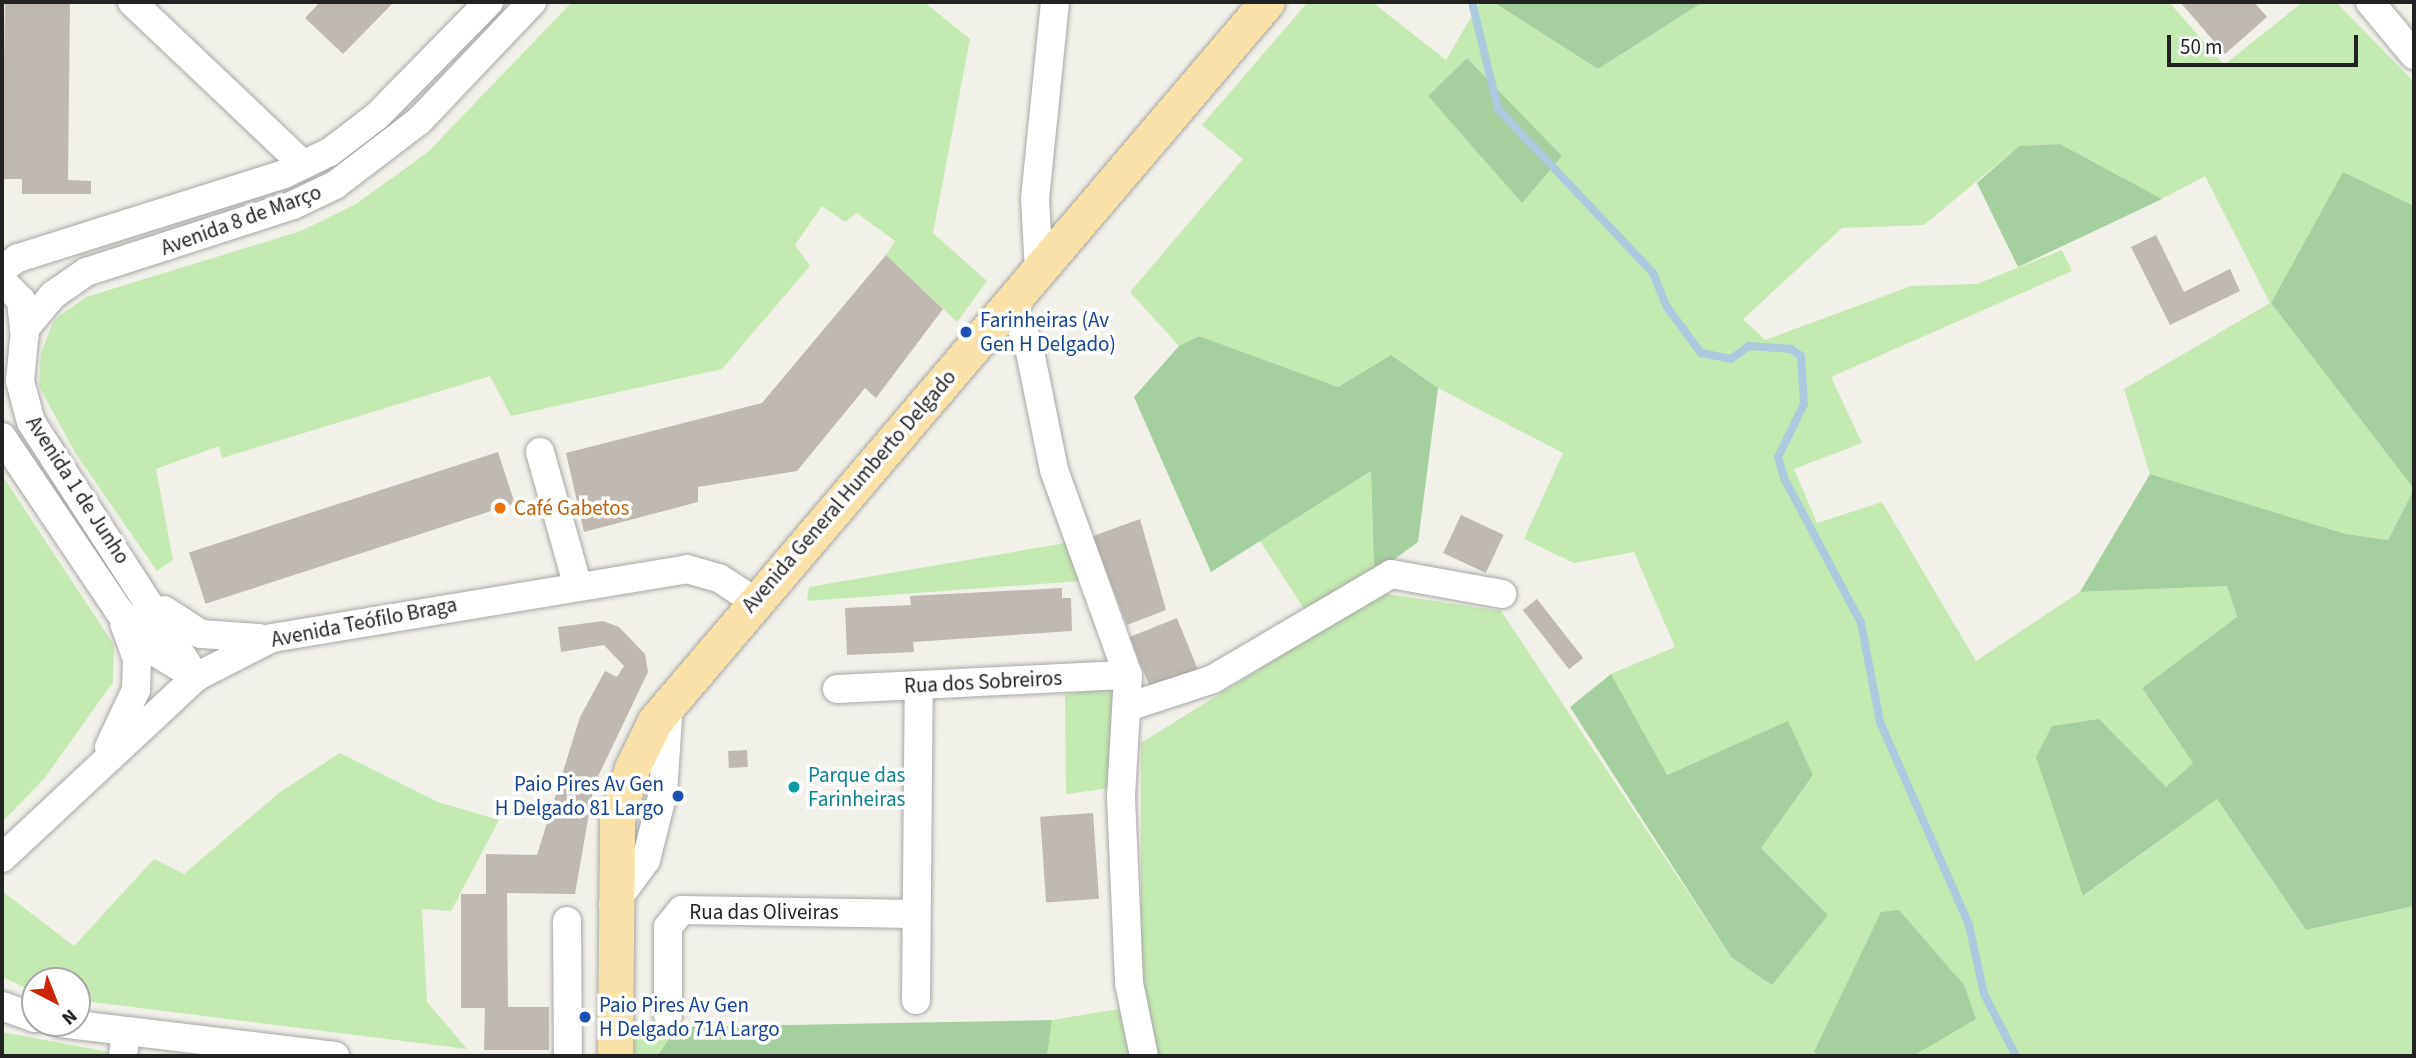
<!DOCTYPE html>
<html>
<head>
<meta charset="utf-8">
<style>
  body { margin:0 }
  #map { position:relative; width:2416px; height:1058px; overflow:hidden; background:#f1f0e9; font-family:"Source Sans 3",sans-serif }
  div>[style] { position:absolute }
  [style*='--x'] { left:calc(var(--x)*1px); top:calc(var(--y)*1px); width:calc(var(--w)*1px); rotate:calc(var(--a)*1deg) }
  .grass>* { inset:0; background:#c4e9b2 }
  .forest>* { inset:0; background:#a6cf9f }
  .stream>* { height:8px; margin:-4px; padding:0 4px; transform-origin:4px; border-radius:4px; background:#accadd }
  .building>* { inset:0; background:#bfb9b2; transform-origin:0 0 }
  .roads { filter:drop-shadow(0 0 2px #a6a6a6) drop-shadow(0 0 2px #a6a6a6) }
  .minor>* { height:28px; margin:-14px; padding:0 14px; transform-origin:14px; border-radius:14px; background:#fff }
  .major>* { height:35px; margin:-17.5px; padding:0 17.5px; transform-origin:17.5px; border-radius:17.5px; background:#f9e2a7 }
  .dots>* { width:19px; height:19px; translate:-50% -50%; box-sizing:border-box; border:4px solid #fff; border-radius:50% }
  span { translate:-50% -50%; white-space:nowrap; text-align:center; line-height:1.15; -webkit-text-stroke:7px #fff; paint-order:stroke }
  .street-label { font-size:21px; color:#222 }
  .transit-label { font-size:21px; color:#164399 }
  .left { translate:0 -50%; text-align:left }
  .right { translate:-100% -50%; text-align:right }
  .food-label { font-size:21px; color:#c56008 }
  .culture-label { font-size:21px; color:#0d838f }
  .frame { position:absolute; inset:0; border:4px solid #222; pointer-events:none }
  .north { position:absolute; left:21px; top:967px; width:70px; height:70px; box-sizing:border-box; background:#fff; border:2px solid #a7a7a7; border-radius:50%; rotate:138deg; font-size:19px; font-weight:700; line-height:28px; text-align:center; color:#222 }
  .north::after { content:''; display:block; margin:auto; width:24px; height:32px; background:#cb2508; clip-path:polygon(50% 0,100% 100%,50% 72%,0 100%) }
  .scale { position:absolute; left:2167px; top:35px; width:191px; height:32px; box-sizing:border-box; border:4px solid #222; border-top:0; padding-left:9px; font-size:21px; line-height:24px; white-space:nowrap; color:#222; -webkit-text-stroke:5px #fff; paint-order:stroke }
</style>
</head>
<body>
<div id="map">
  <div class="grass">
    <div style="clip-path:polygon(572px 2px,924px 2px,970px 39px,933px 233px,987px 281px,957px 322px,886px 255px,895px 241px,857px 213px,845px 222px,822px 206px,795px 245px,810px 266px,722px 369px,511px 416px,490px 376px,222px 458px,219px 446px,156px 469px,173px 560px,157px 571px,76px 454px,39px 386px,41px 353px,54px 320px,86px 297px,301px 231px,356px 204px,428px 152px)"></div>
    <div style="clip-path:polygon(evenodd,1308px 2px,1372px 2px,1446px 60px,1480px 2px,1493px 2px,1598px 69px,1703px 2px,2169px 2px,2224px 65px,2303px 2px,2336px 2px,2414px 82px,2414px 206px,2343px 173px,2271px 303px,2414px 489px,2388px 540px,2346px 534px,2150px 474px,2124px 389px,2270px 303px,2205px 176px,2162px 199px,2060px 144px,2019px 146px,1924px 225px,1842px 228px,1743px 319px,1765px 340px,1911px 286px,1977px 284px,2062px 250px,2072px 271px,1831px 377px,1862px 443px,1794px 469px,1817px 523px,1882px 502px,1976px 661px,2080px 592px,2227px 586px,2237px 618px,2142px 688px,2193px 763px,2166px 787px,2084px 896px,2217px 799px,2306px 930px,2414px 906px,2414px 1056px,1913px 1056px,1976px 1018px,1814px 1053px,1819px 1056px,1156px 1056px,1141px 1005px,1141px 743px,1319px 632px,1260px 541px,1371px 471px,1374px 592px,1501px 611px,1731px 957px,1828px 915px,1761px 848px,1813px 775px,1788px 722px,1666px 775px,1611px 674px,1675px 647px,1634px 552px,1574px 563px,1524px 539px,1563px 453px,1438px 388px,1391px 355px,1338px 387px,1199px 336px,1179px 346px,1130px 292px,1243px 159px,1202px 125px,1308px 2px,1467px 58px,1562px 156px,1522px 202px,1428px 96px,1467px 58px)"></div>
    <div style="clip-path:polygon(2px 475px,114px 645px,113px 682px,44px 779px,2px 822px)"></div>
    <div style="clip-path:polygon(1066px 543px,1080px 581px,807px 601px,809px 587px)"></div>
    <div style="clip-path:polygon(1106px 687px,1116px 696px,1111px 788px,1066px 794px,1065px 695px)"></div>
    <div style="clip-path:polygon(340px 753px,438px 802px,499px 820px,451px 911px,422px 909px,427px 1002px,467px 1049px,77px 1000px,77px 981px,35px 981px,35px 992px,2px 977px,2px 891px,74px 946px,154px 859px,184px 874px,280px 792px)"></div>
    <div style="clip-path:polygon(1119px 1009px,1130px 1056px,1047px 1056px,1052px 1020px)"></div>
    <div style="clip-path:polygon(634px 1026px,677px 1027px,662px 1056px,634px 1056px)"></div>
    <div style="clip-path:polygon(2px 1032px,109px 1052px,108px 1056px,2px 1056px)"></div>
  </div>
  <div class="forest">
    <div style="clip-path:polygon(1493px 2px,1703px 2px,1598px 69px)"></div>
    <div style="clip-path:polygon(1467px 58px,1562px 156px,1522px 203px,1428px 96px)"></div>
    <div style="clip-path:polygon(2060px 144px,2162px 199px,2018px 267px,1977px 183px,2019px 146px)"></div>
    <div style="clip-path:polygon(2343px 172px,2414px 206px,2414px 906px,2306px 930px,2217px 799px,2083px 896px,2036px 757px,2052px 726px,2099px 719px,2166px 787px,2193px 763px,2142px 688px,2237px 617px,2227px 586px,2080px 592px,2150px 474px,2346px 534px,2388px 540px,2414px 489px,2271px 303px)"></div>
    <div style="clip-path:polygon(1199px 336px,1338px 387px,1391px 355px,1438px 388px,1418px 542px,1374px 574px,1371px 471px,1211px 572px,1134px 397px,1179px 346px)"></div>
    <div style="clip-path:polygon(1611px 674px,1667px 775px,1788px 721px,1813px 775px,1761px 848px,1828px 915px,1772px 985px,1731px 957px,1570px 707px)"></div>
    <div style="clip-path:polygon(1899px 910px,1964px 985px,1976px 1019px,1913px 1056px,1819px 1056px,1814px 1052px,1881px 912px)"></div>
    <div style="clip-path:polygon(1052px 1020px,1047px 1056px,659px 1054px,677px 1027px)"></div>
  </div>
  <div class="stream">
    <div style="--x:1472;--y:2;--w:110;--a:76.3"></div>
    <div style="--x:1498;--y:109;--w:226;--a:46.6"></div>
    <div style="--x:1653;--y:273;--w:37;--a:68"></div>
    <div style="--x:1667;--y:307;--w:57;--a:53.5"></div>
    <div style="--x:1701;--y:353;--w:31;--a:11"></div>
    <div style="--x:1731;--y:359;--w:22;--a:-36"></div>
    <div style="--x:1749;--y:346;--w:42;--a:4.1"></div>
    <div style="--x:1791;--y:349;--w:12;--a:35"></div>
    <div style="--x:1801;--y:356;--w:48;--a:86.4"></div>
    <div style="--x:1804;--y:404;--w:59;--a:116.1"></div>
    <div style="--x:1778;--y:457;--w:22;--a:74"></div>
    <div style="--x:1784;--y:478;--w:164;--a:62"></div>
    <div style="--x:1861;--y:623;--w:101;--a:79.1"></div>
    <div style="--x:1880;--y:722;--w:222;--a:66.3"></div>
    <div style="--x:1969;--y:925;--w:71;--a:77.7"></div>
    <div style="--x:1984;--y:994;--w:70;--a:62.7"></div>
  </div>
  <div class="building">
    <div style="clip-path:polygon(5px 2px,70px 2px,68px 180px,91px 181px,91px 194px,22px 194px,22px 179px,2px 179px)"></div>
    <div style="clip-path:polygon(320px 2px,394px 2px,343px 54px,305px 18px)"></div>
    <div style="clip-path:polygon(2180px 2px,2254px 2px,2267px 17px,2225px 54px)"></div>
    <div style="clip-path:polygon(2156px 235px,2184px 292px,2230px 269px,2240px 291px,2170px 325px,2131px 247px)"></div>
    <div style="clip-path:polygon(886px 255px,943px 309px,876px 398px,865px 388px,797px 471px,698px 487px,698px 502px,584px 532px,566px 453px,762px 403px)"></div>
    <div style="left:498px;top:452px;width:54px;height:325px;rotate:72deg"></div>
    <div style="left:1461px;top:515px;width:47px;height:42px;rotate:25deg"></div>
    <div style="clip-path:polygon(1140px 519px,1166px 610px,1127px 625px,1093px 536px)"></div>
    <div style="clip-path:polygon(1062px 588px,1062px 598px,1071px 598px,1072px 631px,913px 642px,914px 652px,847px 655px,845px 608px,911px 605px,910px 596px)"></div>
    <div style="left:1537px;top:599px;width:75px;height:18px;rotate:52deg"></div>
    <div style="left:1177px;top:618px;width:58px;height:51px;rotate:68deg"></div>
    <div style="clip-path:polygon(603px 621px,619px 627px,645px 654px,648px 672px,594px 785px,575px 894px,507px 893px,508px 1007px,549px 1007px,549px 1050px,484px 1050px,485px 1008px,461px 1008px,461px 894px,486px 894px,486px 854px,537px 855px,580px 717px,605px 671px,617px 677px,624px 666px,604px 645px,561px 652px,558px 627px)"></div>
    <div style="left:747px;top:750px;width:17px;height:19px;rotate:87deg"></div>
    <div style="left:1093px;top:813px;width:86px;height:53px;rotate:86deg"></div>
  </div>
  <div class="roads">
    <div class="minor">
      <div style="--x:132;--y:2;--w:236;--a:43.5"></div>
      <div style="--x:2370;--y:2;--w:69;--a:50.3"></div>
      <div style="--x:2;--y:269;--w:19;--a:-35"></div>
      <div style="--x:18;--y:258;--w:279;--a:-17.5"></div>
      <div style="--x:284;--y:174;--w:51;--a:-25.6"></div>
      <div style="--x:330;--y:152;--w:59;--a:-37.5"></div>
      <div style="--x:377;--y:116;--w:160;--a:-45.5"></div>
      <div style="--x:1039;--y:272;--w:73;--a:-93.1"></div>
      <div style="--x:1035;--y:199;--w:198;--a:-84.2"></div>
      <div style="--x:2;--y:281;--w:27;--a:45"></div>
      <div style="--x:21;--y:300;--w:36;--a:84"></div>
      <div style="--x:1010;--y:306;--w:40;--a:63.4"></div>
      <div style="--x:1028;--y:342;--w:131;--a:78.5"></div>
      <div style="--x:1054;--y:470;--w:218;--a:70.2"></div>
      <div style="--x:1128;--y:675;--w:123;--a:93.3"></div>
      <div style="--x:1121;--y:798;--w:185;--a:87.5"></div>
      <div style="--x:1129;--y:983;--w:75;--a:78.4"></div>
      <div style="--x:27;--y:326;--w:40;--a:-50"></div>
      <div style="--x:53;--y:295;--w:40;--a:-34.9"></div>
      <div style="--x:86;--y:272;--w:218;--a:-17.9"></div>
      <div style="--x:293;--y:205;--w:47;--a:-25.5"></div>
      <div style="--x:335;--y:185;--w:107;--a:-37.4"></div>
      <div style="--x:420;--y:120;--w:163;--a:-46.5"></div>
      <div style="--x:24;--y:340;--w:41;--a:95.6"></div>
      <div style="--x:20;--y:381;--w:42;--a:75"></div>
      <div style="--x:31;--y:422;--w:304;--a:57.1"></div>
      <div style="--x:2;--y:437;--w:210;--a:56.1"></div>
      <div style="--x:119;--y:611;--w:57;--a:47.9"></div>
      <div style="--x:157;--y:653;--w:46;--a:31.6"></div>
      <div style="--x:540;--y:452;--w:137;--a:74.3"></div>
      <div style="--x:164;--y:610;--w:44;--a:33"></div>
      <div style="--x:201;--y:634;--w:58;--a:3.9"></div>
      <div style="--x:837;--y:689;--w:291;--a:-2.8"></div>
      <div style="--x:1128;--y:707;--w:89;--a:-18.2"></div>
      <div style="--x:1213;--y:679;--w:207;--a:-30.5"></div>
      <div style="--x:1391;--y:574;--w:113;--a:10.2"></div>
      <div style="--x:109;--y:747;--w:63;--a:-64.7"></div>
      <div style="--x:136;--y:690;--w:31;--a:-88"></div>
      <div style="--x:137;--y:659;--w:37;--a:-110"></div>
      <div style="--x:2;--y:858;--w:265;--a:-43"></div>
      <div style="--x:196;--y:677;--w:85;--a:-27.2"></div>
      <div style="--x:272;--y:638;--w:421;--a:-9.4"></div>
      <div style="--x:687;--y:569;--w:33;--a:16"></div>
      <div style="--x:719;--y:578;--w:42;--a:33.3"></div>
      <div style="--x:613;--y:905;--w:56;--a:-53.7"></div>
      <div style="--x:646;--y:860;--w:69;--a:-75.8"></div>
      <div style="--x:663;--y:793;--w:90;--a:-86.2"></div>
      <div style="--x:567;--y:921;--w:135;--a:89.6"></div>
      <div style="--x:916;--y:1000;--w:314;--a:-89.5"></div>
      <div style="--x:2;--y:1006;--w:35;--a:20"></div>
      <div style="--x:668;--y:1015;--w:88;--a:-90"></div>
      <div style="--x:668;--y:927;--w:22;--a:-51"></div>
      <div style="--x:682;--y:910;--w:233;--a:1"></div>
      <div style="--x:60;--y:1023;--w:277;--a:6.8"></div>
      <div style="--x:123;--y:1056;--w:25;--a:-83"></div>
    </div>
    <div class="major">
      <div style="--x:615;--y:1056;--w:237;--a:-89.5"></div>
      <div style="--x:617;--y:819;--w:53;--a:-73.6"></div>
      <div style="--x:632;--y:768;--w:52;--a:-63.9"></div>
      <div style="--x:655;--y:721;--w:944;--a:-49.6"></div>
    </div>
  </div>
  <div class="dots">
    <div style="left:966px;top:332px;background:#1a4fb4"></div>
    <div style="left:500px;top:508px;background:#e8710a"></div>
    <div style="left:794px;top:787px;background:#0f9aa8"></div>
    <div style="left:678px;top:796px;background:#1a4fb4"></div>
    <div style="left:585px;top:1017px;background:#1a4fb4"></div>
  </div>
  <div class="street-label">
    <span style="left:241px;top:220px;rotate:-20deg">Avenida 8 de Março</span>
    <span style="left:78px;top:490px;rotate:57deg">Avenida 1 de Junho</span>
    <span style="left:849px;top:491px;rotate:-49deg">Avenida General Humberto Delgado</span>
    <span style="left:364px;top:622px;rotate:-11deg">Avenida Teófilo Braga</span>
    <span style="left:983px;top:682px;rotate:-3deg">Rua dos Sobreiros</span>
    <span style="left:764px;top:912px">Rua das Oliveiras</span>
  </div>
  <div class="transit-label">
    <span class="left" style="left:980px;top:332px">Farinheiras (Av<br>Gen H Delgado)</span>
    <span class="right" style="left:664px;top:796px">Paio Pires Av Gen<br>H Delgado 81 Largo</span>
    <span class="left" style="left:599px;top:1017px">Paio Pires Av Gen<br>H Delgado 71A Largo</span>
  </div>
  <div class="food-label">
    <span class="left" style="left:514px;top:508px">Café Gabetos</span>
  </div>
  <div class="culture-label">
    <span class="left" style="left:808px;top:787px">Parque das<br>Farinheiras</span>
  </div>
  <div class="frame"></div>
  <div class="north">N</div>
  <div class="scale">50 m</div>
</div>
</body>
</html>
